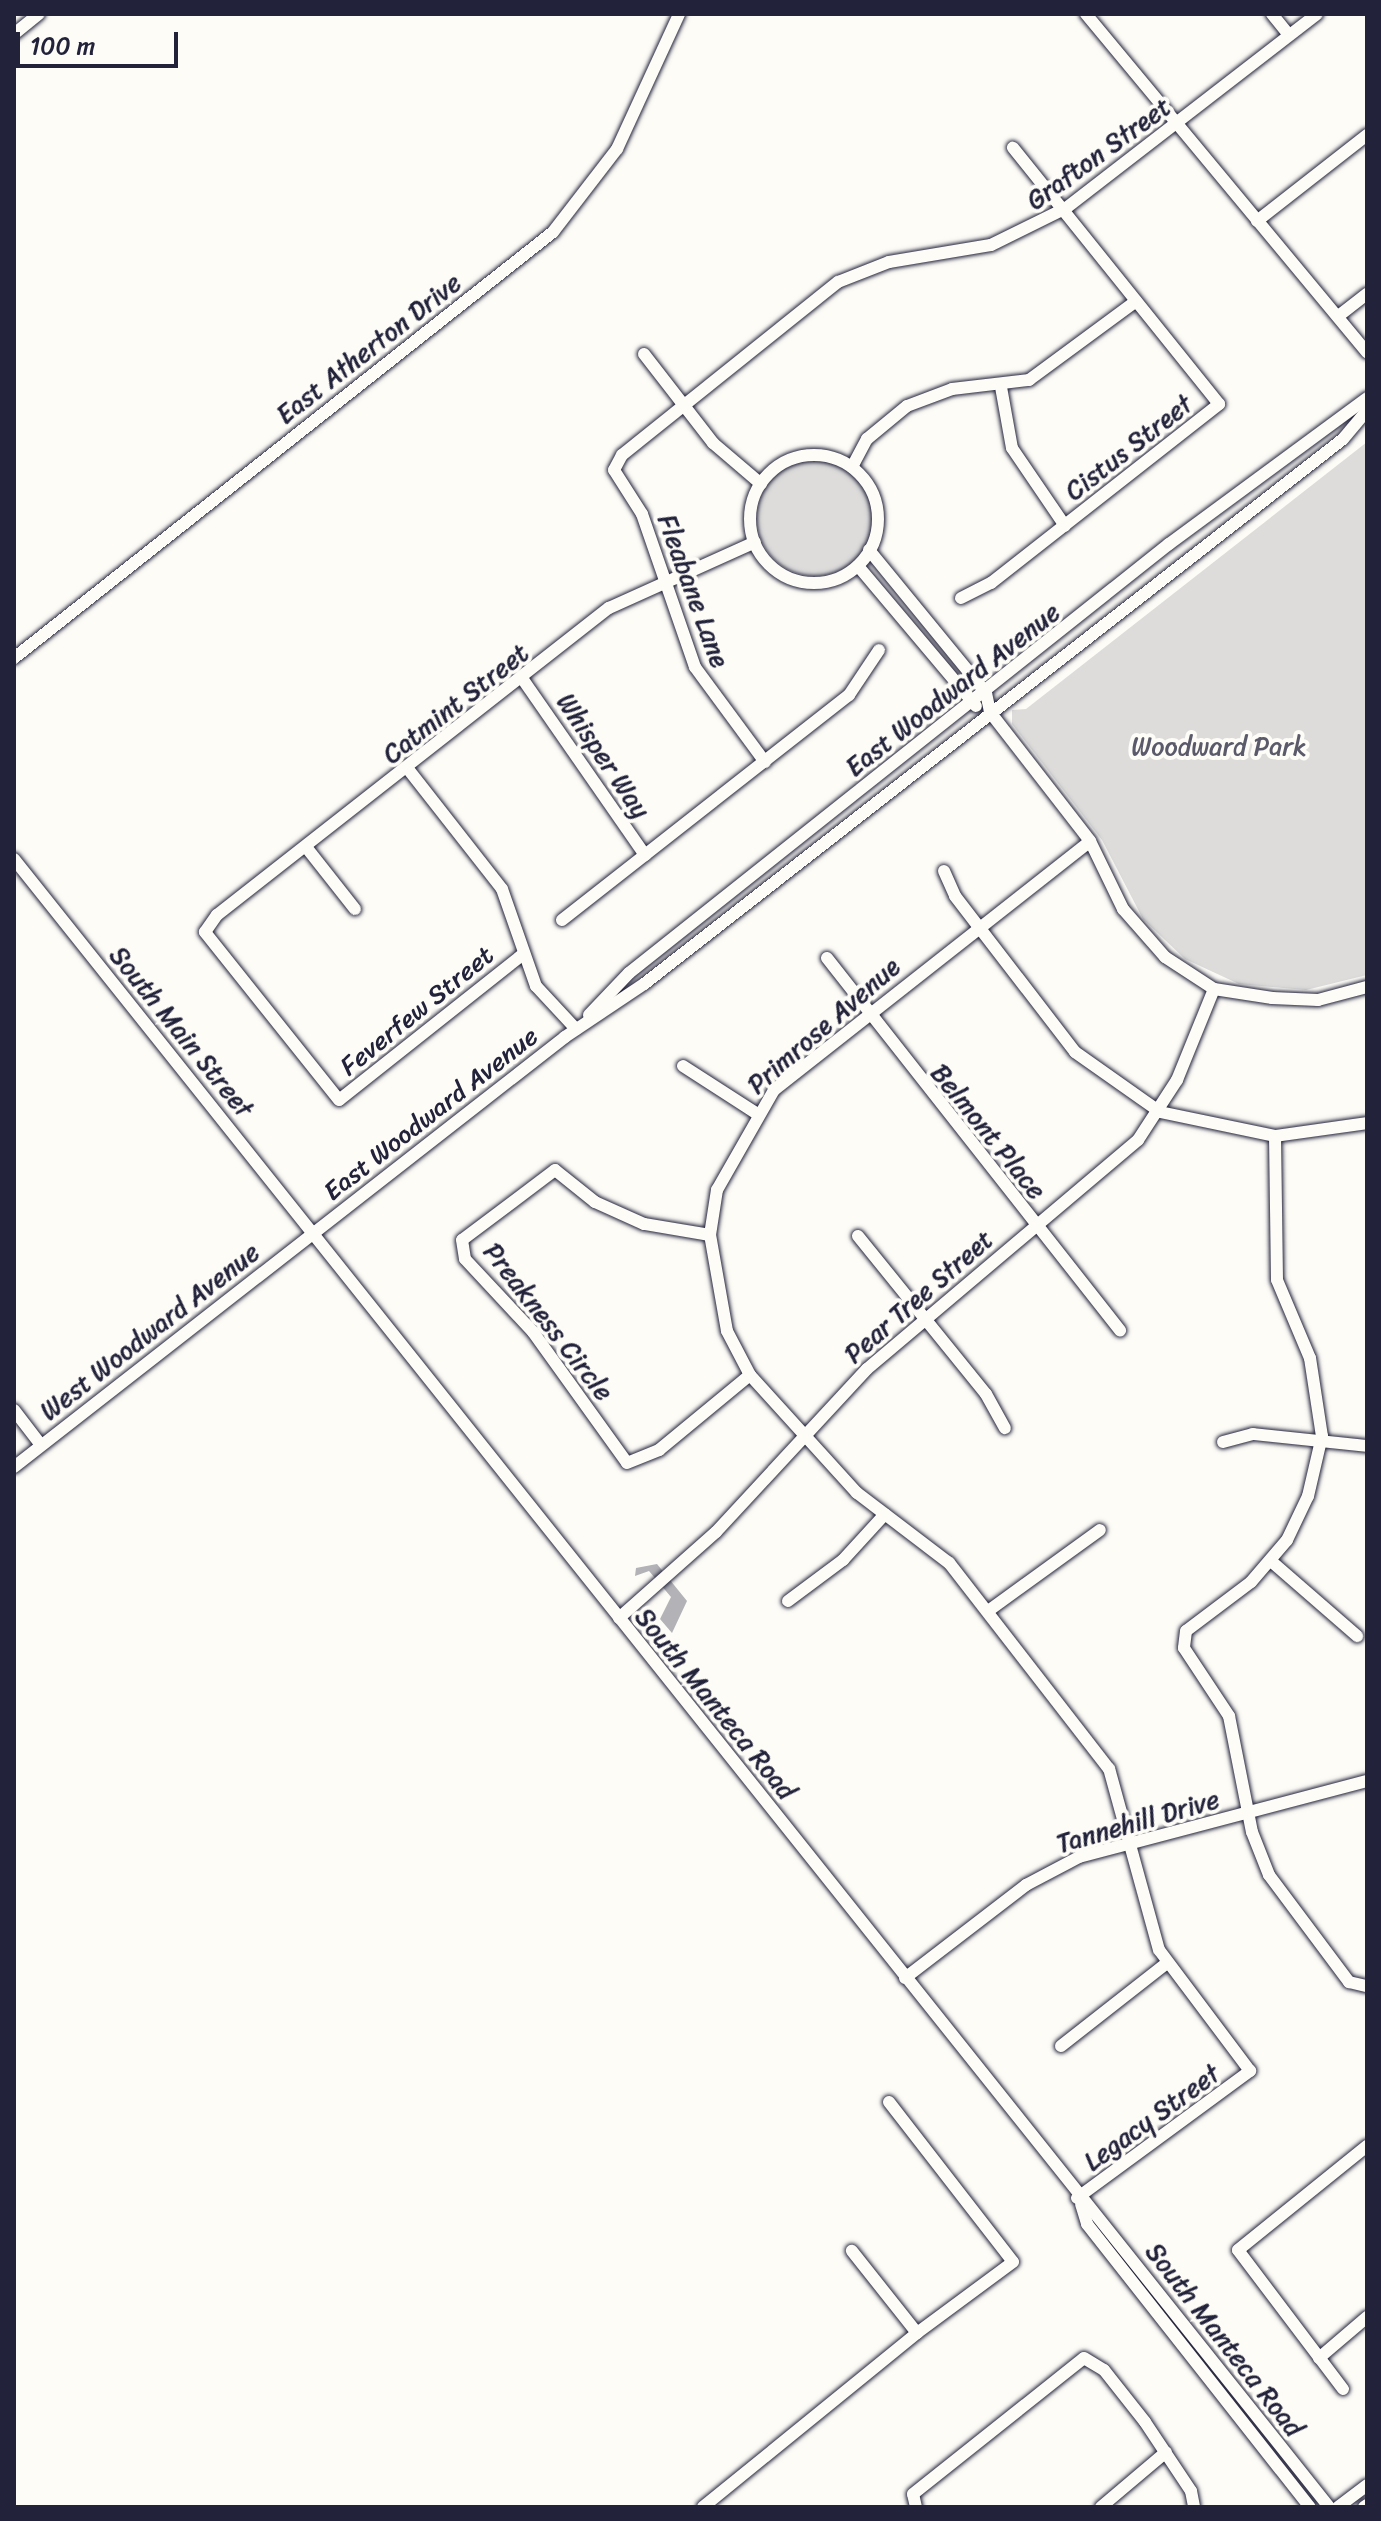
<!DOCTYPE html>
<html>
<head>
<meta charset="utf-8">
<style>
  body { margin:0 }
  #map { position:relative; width:1381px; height:2521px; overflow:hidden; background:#fdfcf7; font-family:Sriracha,sans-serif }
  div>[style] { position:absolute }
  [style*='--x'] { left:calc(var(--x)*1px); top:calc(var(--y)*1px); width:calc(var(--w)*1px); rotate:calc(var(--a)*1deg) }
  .green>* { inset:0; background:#dddcdb }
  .round { border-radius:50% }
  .water>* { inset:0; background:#b2b2b7 }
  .roads { filter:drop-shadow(0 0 2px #22223b) drop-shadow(0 0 2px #22223b) }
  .minor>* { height:12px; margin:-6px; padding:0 6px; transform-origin:6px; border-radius:6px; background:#fdfcf7 }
  .minor>.ring { margin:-6px; padding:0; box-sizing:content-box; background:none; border:12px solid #fdfcf7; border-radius:50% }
  span { translate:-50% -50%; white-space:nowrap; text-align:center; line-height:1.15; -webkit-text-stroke:8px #fdfcf7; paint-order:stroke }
  .street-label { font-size:26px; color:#22223b }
  .park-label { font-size:26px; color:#5a5a6b }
  .frame { position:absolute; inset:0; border:16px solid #22223b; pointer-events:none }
  .scale { position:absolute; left:16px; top:32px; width:162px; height:36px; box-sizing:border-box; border:4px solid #22223b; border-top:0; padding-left:10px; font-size:24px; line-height:28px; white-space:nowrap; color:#22223b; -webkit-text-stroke:6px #fdfcf7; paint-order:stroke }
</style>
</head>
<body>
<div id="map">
  <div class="green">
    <div style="clip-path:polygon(1367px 442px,1367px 975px,1306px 990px,1239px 984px,1185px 959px,1143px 919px,1102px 840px,1012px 724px,1012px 710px,1026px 709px)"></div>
    <div class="round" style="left:757px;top:460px;width:116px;height:116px"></div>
  </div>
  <div class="water">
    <div style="clip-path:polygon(657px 1564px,687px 1601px,672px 1633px,660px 1619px,671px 1597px,649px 1571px,635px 1576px,636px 1568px)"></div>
  </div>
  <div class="roads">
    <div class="minor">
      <div style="--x:1086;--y:14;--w:440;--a:50.3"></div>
      <div style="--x:1272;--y:14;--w:27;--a:51"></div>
      <div style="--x:14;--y:34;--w:32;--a:-39"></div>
      <div style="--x:1257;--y:221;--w:140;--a:-38"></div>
      <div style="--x:1341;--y:314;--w:33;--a:-38"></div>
      <div style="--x:644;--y:354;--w:113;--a:52.2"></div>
      <div style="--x:713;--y:443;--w:63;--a:40.5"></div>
      <div style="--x:1001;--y:387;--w:62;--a:79.8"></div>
      <div style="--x:1012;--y:448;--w:94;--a:55.8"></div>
      <div class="ring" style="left:750px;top:455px;width:116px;height:116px"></div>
      <div style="--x:852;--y:467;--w:32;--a:-62"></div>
      <div style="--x:867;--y:439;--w:52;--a:-39.5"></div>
      <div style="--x:907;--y:406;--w:48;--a:-20.7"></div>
      <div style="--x:952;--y:389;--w:78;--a:-6.7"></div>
      <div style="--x:1029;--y:380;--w:133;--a:-36.4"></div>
      <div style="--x:869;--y:550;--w:185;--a:50.7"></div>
      <div style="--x:986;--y:693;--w:19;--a:78"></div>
      <div style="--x:990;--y:712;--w:163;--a:52.2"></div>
      <div style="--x:1090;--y:841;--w:76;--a:64.1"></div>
      <div style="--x:1123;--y:909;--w:64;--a:48.8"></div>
      <div style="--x:1165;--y:957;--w:59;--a:33.1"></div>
      <div style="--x:1214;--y:989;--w:59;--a:8.8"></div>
      <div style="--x:1272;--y:998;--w:46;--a:2.5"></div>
      <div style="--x:1318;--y:1000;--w:51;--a:-14.9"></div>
      <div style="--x:858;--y:566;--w:183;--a:49.9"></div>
      <div style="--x:961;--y:598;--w:34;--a:-27"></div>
      <div style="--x:991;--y:583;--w:290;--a:-38.1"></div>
      <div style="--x:1219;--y:404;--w:329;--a:-128.8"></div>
      <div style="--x:14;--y:658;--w:687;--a:-38.32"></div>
      <div style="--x:553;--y:232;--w:105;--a:-52.4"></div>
      <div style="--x:617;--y:149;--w:149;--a:-65.3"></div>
      <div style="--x:524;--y:681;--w:212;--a:55.2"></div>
      <div style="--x:765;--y:762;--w:118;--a:-126.4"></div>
      <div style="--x:695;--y:667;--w:162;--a:-109.1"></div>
      <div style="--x:642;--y:514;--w:52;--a:-122.5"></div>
      <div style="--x:614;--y:470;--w:17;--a:-62"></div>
      <div style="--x:622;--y:455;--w:277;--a:-38.7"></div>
      <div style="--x:838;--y:282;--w:55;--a:-21.4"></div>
      <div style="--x:889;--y:262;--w:103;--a:-9.5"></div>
      <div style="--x:991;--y:245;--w:84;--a:-26.3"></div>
      <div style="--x:1066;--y:208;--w:317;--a:-37.7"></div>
      <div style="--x:408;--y:769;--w:152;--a:51.9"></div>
      <div style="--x:502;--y:889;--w:103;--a:70.7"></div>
      <div style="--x:536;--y:986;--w:59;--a:47.1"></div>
      <div style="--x:306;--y:847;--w:79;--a:51.7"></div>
      <div style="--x:14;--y:859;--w:2108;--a:51.41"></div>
      <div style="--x:944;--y:871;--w:27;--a:66"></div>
      <div style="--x:955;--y:896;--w:197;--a:52.4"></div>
      <div style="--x:1075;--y:1052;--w:104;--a:35.2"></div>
      <div style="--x:1160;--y:1112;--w:117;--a:11.8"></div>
      <div style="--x:1275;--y:1136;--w:93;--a:-8"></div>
      <div style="--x:562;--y:920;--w:365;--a:-38.1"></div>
      <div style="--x:849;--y:695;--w:54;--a:-56.3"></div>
      <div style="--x:522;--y:955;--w:233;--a:141.6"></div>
      <div style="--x:339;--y:1100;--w:215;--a:-128.6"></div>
      <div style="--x:205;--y:932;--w:21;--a:-55"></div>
      <div style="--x:217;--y:915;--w:498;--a:-38.1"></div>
      <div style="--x:609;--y:608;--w:160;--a:-24.3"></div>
      <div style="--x:827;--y:958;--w:474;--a:51.8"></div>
      <div style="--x:589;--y:1015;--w:58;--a:-46.4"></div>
      <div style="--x:629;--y:973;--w:690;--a:-38.47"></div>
      <div style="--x:1169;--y:544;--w:246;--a:-36.4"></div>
      <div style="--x:683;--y:1066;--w:87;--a:32.8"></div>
      <div style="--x:1275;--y:1136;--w:144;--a:89.2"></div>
      <div style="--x:1277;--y:1280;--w:85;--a:67.1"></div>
      <div style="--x:1310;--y:1358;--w:79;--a:81.3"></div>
      <div style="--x:1322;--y:1436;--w:62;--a:103.1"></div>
      <div style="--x:1308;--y:1496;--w:49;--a:115.5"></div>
      <div style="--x:1287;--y:1540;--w:55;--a:130.6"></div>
      <div style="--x:1251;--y:1582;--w:81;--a:143"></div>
      <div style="--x:1186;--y:1631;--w:17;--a:97"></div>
      <div style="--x:1184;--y:1648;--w:82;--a:56.5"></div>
      <div style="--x:1229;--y:1716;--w:118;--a:78.8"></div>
      <div style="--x:1252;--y:1832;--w:46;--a:68.4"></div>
      <div style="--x:1269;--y:1875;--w:134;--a:53.2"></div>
      <div style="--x:1349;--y:1982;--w:18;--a:13"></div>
      <div style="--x:710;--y:1235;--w:67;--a:-170.5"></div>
      <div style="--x:644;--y:1224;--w:54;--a:-155.8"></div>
      <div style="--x:595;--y:1202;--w:51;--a:-141.3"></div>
      <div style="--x:555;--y:1170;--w:116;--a:143"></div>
      <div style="--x:462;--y:1240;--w:19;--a:81"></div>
      <div style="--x:465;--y:1259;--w:100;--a:47"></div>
      <div style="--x:533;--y:1332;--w:161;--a:54.3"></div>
      <div style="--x:627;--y:1463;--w:35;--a:-22"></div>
      <div style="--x:659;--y:1450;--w:118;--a:-39.5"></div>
      <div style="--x:858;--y:1236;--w:203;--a:51"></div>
      <div style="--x:986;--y:1394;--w:39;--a:61"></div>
      <div style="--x:14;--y:1410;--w:44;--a:52.4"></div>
      <div style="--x:1223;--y:1442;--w:31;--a:-15"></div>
      <div style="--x:1253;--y:1434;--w:115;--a:6"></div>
      <div style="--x:14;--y:1467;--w:699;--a:-37.97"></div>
      <div style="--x:565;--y:1037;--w:95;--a:-33.9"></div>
      <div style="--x:644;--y:984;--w:886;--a:-37.94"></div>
      <div style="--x:1343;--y:439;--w:38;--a:-50"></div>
      <div style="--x:1272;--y:1562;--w:113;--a:41"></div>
      <div style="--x:788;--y:1601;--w:69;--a:-36.7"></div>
      <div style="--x:843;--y:1560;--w:62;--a:-47.6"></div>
      <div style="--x:988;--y:1611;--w:138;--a:-35.9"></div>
      <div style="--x:619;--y:1618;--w:130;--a:-41.6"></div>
      <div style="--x:716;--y:1532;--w:222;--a:-47.2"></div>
      <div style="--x:867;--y:1369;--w:355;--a:-40.2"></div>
      <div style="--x:1138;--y:1140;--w:72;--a:-57"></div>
      <div style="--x:1177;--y:1080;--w:98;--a:-67.9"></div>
      <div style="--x:905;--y:1978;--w:153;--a:-37.5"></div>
      <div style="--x:1026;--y:1885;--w:60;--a:-27.8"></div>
      <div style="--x:1079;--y:1857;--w:298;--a:-14.8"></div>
      <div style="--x:1061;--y:2046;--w:135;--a:-38.1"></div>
      <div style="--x:889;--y:2102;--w:202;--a:52.2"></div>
      <div style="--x:1013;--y:2262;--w:119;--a:143.5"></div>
      <div style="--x:1077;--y:2198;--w:215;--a:-36.3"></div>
      <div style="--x:1250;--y:2071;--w:151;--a:-126.9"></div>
      <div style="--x:1159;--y:1950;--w:188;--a:-105.4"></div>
      <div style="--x:1109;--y:1769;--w:261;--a:-127.8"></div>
      <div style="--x:949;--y:1563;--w:116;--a:-142.7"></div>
      <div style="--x:857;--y:1493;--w:159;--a:-132.2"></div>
      <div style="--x:750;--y:1375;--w:50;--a:-117.6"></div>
      <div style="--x:727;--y:1331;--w:97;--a:-100"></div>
      <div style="--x:710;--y:1235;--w:46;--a:-81.2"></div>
      <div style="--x:717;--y:1190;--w:115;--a:-60.3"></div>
      <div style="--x:774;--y:1090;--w:402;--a:-38.2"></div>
      <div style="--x:1081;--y:2204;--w:21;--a:73"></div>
      <div style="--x:1087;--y:2224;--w:360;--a:51.8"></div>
      <div style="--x:1319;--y:2358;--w:63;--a:-40.5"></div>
      <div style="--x:1343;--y:2389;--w:174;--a:-127.1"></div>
      <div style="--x:1238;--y:2250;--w:166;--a:-38.9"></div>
      <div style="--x:703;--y:2507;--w:276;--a:-39.1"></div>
      <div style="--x:917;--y:2333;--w:105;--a:-128.4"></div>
      <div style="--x:916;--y:2507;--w:13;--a:-103"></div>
      <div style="--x:913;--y:2494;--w:218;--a:-38.5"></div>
      <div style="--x:1084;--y:2358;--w:23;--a:31"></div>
      <div style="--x:1104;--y:2370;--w:66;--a:51.7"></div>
      <div style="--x:1145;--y:2422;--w:83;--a:56.3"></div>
      <div style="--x:1191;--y:2491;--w:16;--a:79"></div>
      <div style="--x:1101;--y:2507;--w:85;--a:-40.2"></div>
      <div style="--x:1338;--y:2507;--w:36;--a:-37"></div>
      <div style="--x:1364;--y:2507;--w:4;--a:-34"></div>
    </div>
  </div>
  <div class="street-label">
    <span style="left:1099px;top:154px;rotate:-36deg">Grafton Street</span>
    <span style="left:369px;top:349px;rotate:-38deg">East Atherton Drive</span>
    <span style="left:1129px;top:448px;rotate:-38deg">Cistus Street</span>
    <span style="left:693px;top:591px;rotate:70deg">Fleabane Lane</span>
    <span style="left:953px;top:690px;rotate:-38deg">East Woodward Avenue</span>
    <span style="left:456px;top:704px;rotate:-38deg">Catmint Street</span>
    <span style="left:603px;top:756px;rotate:56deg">Whisper Way</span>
    <span style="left:417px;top:1011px;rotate:-39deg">Feverfew Street</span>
    <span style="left:824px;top:1026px;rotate:-41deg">Primrose Avenue</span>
    <span style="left:181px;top:1032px;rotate:51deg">South Main Street</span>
    <span style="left:431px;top:1114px;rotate:-38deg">East Woodward Avenue</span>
    <span style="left:988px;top:1132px;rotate:51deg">Belmont Place</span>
    <span style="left:919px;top:1297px;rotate:-41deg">Pear Tree Street</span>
    <span style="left:548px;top:1322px;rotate:52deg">Preakness Circle</span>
    <span style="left:150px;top:1332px;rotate:-38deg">West Woodward Avenue</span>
    <span style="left:715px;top:1704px;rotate:51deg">South Manteca Road</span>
    <span style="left:1138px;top:1822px;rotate:-16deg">Tannehill Drive</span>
    <span style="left:1152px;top:2118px;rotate:-36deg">Legacy Street</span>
    <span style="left:1224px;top:2340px;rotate:52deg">South Manteca Road</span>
  </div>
  <div class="park-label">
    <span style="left:1219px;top:747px">Woodward Park</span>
  </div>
  <div class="frame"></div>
  <div class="scale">100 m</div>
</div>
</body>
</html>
